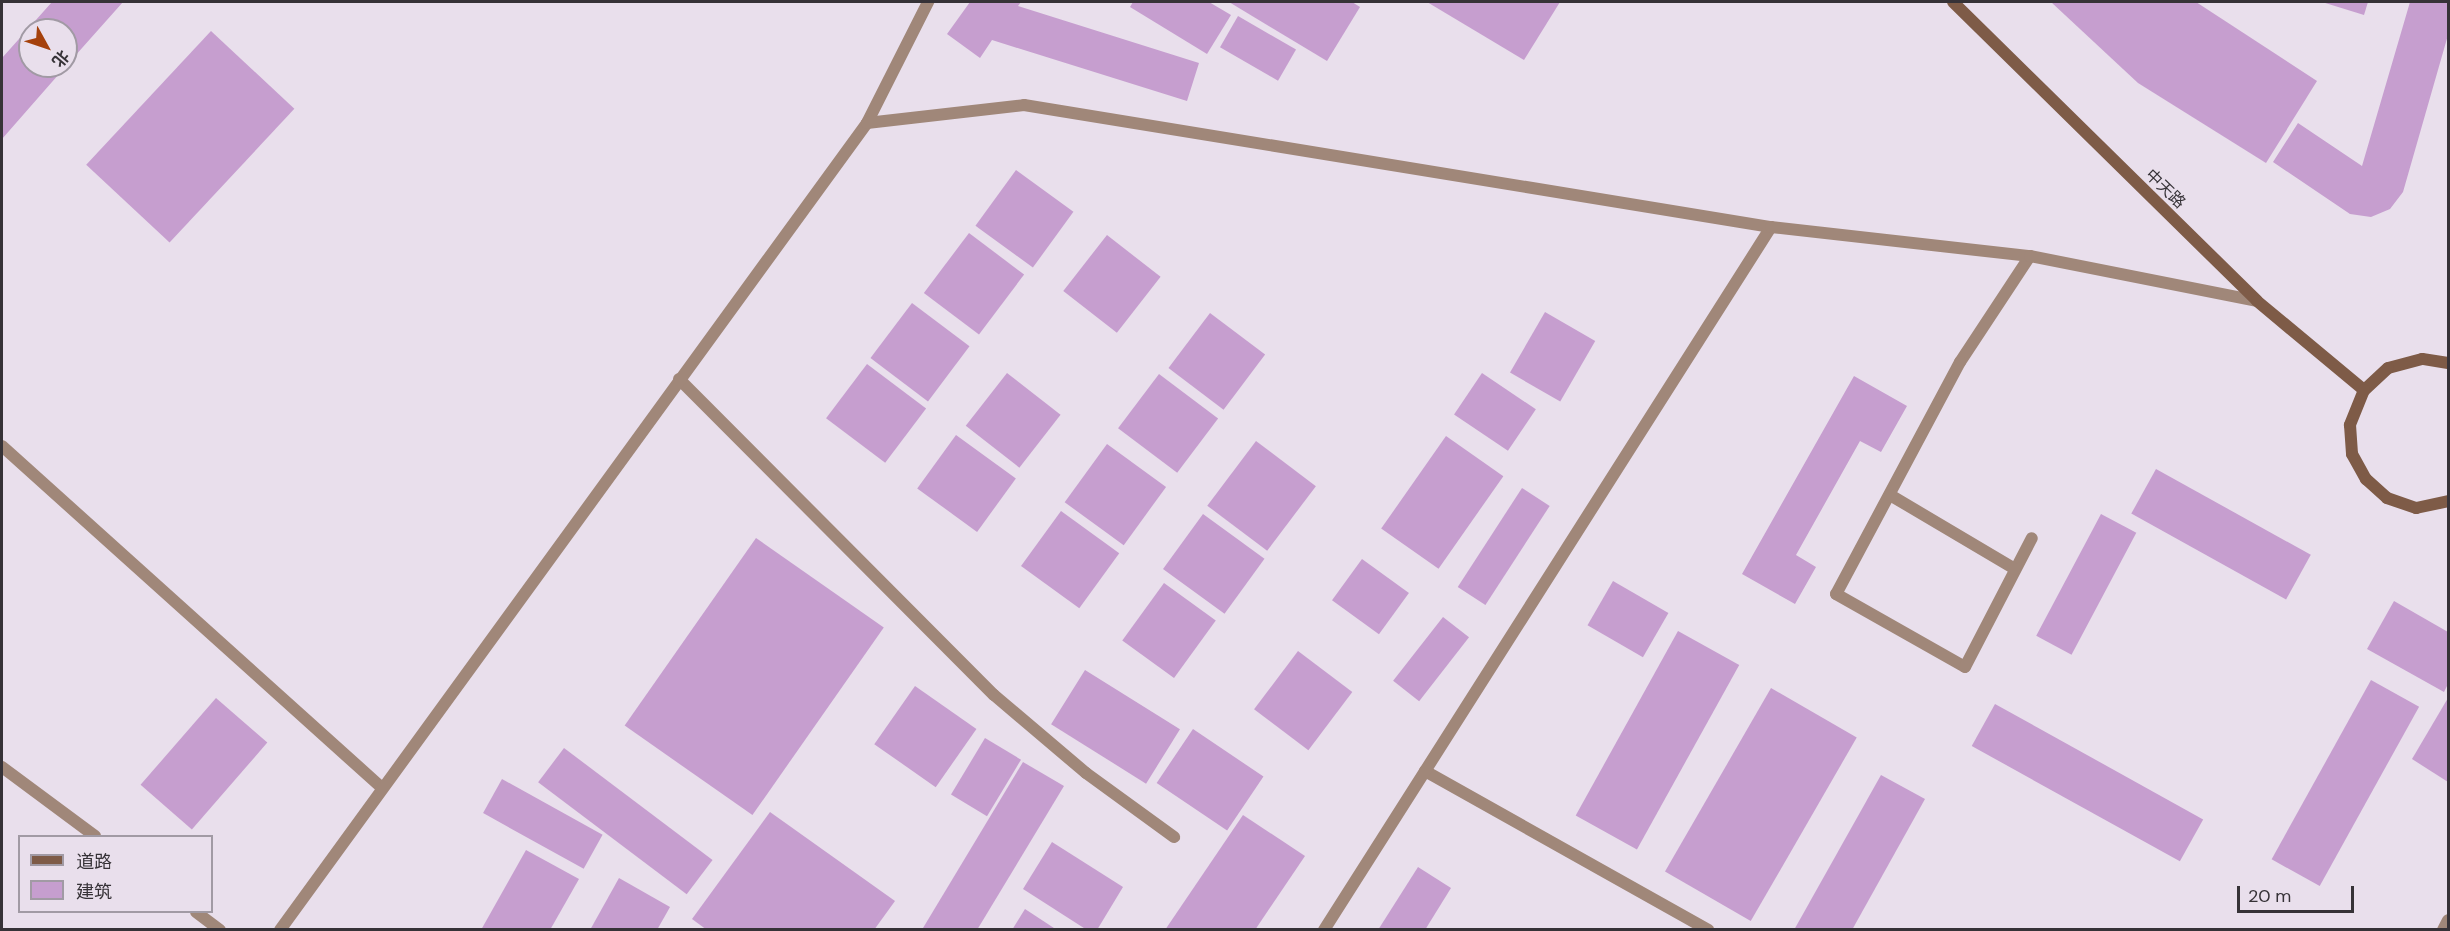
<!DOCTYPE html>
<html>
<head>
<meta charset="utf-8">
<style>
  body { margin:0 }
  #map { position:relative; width:2450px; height:931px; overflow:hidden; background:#e9dfec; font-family:"DM Sans","Noto Sans SC",sans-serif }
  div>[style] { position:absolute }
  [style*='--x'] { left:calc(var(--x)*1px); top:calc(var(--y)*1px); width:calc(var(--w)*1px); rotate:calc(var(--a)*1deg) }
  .building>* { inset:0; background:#c69ecf; transform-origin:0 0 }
  .service>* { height:12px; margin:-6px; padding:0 6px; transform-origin:6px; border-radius:6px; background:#a08779 }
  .minor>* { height:12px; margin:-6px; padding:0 6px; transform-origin:6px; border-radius:6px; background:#a08779 }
  .tertiary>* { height:12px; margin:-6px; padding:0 6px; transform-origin:6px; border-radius:6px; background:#a08779 }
  .secondary>* { height:12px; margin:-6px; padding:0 6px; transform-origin:6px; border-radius:6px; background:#7e5b47 }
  span { translate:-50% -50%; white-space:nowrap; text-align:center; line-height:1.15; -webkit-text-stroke:4.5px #e9dfec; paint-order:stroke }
  .street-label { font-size:16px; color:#363237 }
  .frame { position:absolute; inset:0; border:3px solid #363237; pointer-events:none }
  .legend { position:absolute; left:18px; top:835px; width:195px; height:78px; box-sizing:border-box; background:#e9dfec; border:2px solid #a19aa4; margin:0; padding:8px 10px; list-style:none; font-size:18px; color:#363237 }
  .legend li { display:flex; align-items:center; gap:12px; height:30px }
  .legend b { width:30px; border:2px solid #a19aa4 }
  .north { position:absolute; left:18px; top:18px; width:60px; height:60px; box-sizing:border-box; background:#e9dfec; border:2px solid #a19aa4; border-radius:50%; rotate:130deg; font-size:16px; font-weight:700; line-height:24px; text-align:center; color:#363237 }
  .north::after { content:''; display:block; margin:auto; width:21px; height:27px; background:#a5410c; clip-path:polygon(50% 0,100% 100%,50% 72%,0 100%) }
  .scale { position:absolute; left:2237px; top:886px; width:117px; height:27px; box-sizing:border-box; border:3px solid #363237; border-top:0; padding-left:8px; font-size:18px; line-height:21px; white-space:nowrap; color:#363237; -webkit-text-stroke:4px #e9dfec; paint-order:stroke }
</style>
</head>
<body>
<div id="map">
  <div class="building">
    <div style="clip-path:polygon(52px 2px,123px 2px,66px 66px,66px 30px,30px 30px,30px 66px,66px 66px,2px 139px,2px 58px)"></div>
    <div style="clip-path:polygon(970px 2px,1021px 2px,1018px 6px,1199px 63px,1187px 101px,992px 40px,980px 58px,947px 34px)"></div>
    <div style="clip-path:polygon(1133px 2px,1209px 2px,1231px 15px,1207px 54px,1130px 7px)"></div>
    <div style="clip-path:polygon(1229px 2px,1352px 2px,1360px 7px,1327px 61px)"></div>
    <div style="clip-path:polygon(1427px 2px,1560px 2px,1524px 60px)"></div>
    <div style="clip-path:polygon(2051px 2px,2196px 2px,2317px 81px,2266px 163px,2138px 83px)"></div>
    <div style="clip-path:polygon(2322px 2px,2368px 2px,2364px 15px)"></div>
    <div style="clip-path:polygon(2410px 2px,2448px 2px,2448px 35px,2403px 192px,2390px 209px,2371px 217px,2350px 214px,2273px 162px,2298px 123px,2362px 166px)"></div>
    <div style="left:1238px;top:16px;width:67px;height:36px;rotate:30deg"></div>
    <div style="left:211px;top:31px;width:114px;height:183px;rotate:43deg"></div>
    <div style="left:1016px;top:170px;width:71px;height:69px;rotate:36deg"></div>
    <div style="left:969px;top:233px;width:69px;height:75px;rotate:37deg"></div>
    <div style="left:1107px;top:235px;width:68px;height:71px;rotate:38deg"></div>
    <div style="left:912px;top:303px;width:72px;height:69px;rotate:37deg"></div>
    <div style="left:1545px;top:312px;width:58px;height:70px;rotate:30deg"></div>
    <div style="left:1210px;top:313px;width:69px;height:69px;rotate:37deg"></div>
    <div style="left:867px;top:364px;width:74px;height:68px;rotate:37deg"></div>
    <div style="left:1007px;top:373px;width:68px;height:67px;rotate:38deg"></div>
    <div style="left:1482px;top:373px;width:65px;height:50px;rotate:34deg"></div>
    <div style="left:1159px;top:374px;width:74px;height:68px;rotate:37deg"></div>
    <div style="clip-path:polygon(1854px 376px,1907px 406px,1881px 452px,1860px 441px,1796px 555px,1816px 567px,1795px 604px,1742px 574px)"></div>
    <div style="left:956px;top:435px;width:74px;height:66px;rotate:36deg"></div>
    <div style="left:1446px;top:436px;width:70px;height:113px;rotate:35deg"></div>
    <div style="left:1256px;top:441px;width:75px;height:81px;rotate:37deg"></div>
    <div style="left:1107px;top:444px;width:73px;height:72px;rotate:36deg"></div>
    <div style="left:2156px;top:469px;width:177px;height:51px;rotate:29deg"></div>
    <div style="left:1522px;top:488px;width:33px;height:118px;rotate:33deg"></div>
    <div style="left:1061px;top:511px;width:72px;height:68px;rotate:36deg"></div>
    <div style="left:1203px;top:514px;width:76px;height:68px;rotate:36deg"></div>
    <div style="left:2101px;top:514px;width:40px;height:138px;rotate:28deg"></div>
    <div style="left:756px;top:538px;width:156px;height:229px;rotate:35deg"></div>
    <div style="left:1362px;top:559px;width:58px;height:51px;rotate:36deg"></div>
    <div style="left:1613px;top:581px;width:64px;height:51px;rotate:30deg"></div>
    <div style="left:1164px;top:583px;width:64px;height:71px;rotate:36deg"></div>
    <div style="clip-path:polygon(2394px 601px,2448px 632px,2448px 684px,2444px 692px,2367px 649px)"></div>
    <div style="left:1443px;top:617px;width:33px;height:81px;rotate:38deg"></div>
    <div style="left:1678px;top:631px;width:70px;height:211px;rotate:29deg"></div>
    <div style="left:1298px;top:651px;width:68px;height:73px;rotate:37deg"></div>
    <div style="left:1085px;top:670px;width:112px;height:64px;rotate:32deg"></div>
    <div style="left:2371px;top:680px;width:55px;height:205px;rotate:29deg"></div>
    <div style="left:915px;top:686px;width:75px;height:71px;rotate:35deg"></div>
    <div style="left:1771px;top:688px;width:99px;height:212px;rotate:30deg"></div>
    <div style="left:216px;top:698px;width:68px;height:115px;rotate:41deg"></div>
    <div style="clip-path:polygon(2448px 698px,2448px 782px,2412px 759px)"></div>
    <div style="left:1995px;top:704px;width:238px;height:48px;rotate:29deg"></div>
    <div style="left:1193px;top:729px;width:85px;height:65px;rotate:34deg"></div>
    <div style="left:985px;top:738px;width:42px;height:66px;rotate:31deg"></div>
    <div style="left:564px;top:748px;width:186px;height:43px;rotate:37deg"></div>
    <div style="clip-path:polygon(1023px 762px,1064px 786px,977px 930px,927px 930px,923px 928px)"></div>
    <div style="clip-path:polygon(1881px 775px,1925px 799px,1852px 930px,1794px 930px)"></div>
    <div style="left:502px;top:779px;width:115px;height:39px;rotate:29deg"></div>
    <div style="clip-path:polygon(770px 812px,895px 901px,874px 930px,707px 930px,692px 919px)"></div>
    <div style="clip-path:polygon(1243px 815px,1305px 856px,1255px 930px,1165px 930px)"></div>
    <div style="clip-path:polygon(1052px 842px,1123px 887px,1097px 930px,1087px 930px,1023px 889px)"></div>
    <div style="clip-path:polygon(526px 850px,579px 879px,550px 930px,481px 930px)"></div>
    <div style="clip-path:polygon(1418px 867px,1451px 888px,1425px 930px,1378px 930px)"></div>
    <div style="clip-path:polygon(619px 878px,670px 907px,657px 930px,590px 930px)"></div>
    <div style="clip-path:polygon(1025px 909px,1057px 930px,1012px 930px)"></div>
  </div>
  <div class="service">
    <div style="--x:2030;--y:256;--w:127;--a:123.4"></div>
    <div style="--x:1960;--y:362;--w:263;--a:118.1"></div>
    <div style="--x:1836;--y:594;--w:148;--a:29.5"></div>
    <div style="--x:1965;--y:667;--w:145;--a:-62.6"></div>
    <div style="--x:2;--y:446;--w:510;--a:41.98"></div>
    <div style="--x:1890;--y:495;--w:145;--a:30.6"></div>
    <div style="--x:1425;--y:771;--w:325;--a:29.3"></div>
    <div style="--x:2443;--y:930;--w:11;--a:-63"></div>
  </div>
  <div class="minor">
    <div style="--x:679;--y:379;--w:446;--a:45.1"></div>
    <div style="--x:994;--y:695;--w:121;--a:40.3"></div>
    <div style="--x:1086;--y:773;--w:109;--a:36"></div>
    <div style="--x:1324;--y:930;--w:833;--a:-57.55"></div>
  </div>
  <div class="tertiary">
    <div style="--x:867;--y:123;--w:136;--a:-63.2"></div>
    <div style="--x:2;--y:767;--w:116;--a:36.6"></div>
    <div style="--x:196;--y:912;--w:30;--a:37"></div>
    <div style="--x:280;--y:930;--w:998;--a:-53.97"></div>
    <div style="--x:867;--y:123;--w:158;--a:-6.5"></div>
    <div style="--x:1024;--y:105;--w:757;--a:9.28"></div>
    <div style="--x:1771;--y:227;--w:261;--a:6.4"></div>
    <div style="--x:2030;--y:256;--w:231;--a:11.2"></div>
  </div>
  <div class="secondary">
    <div style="--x:1953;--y:2;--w:426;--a:44.5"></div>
    <div style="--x:2257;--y:301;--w:139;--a:39.8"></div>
    <div style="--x:2448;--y:363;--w:26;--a:-171"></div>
    <div style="--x:2422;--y:359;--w:35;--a:165"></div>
    <div style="--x:2388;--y:368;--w:33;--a:137"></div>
    <div style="--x:2364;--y:390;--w:38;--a:112"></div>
    <div style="--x:2350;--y:425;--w:29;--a:86"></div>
    <div style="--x:2352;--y:454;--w:29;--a:61"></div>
    <div style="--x:2366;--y:479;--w:28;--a:42"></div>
    <div style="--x:2387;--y:498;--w:31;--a:19"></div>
    <div style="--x:2416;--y:508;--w:33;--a:-12"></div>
  </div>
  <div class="street-label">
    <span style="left:2165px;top:189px;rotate:44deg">中天路</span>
  </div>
  <div class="frame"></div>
  <ul class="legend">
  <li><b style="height:8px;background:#7e5b47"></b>道路</li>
  <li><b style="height:16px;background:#c69ecf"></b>建筑</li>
  </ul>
  <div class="north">北</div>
  <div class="scale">20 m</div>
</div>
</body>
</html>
